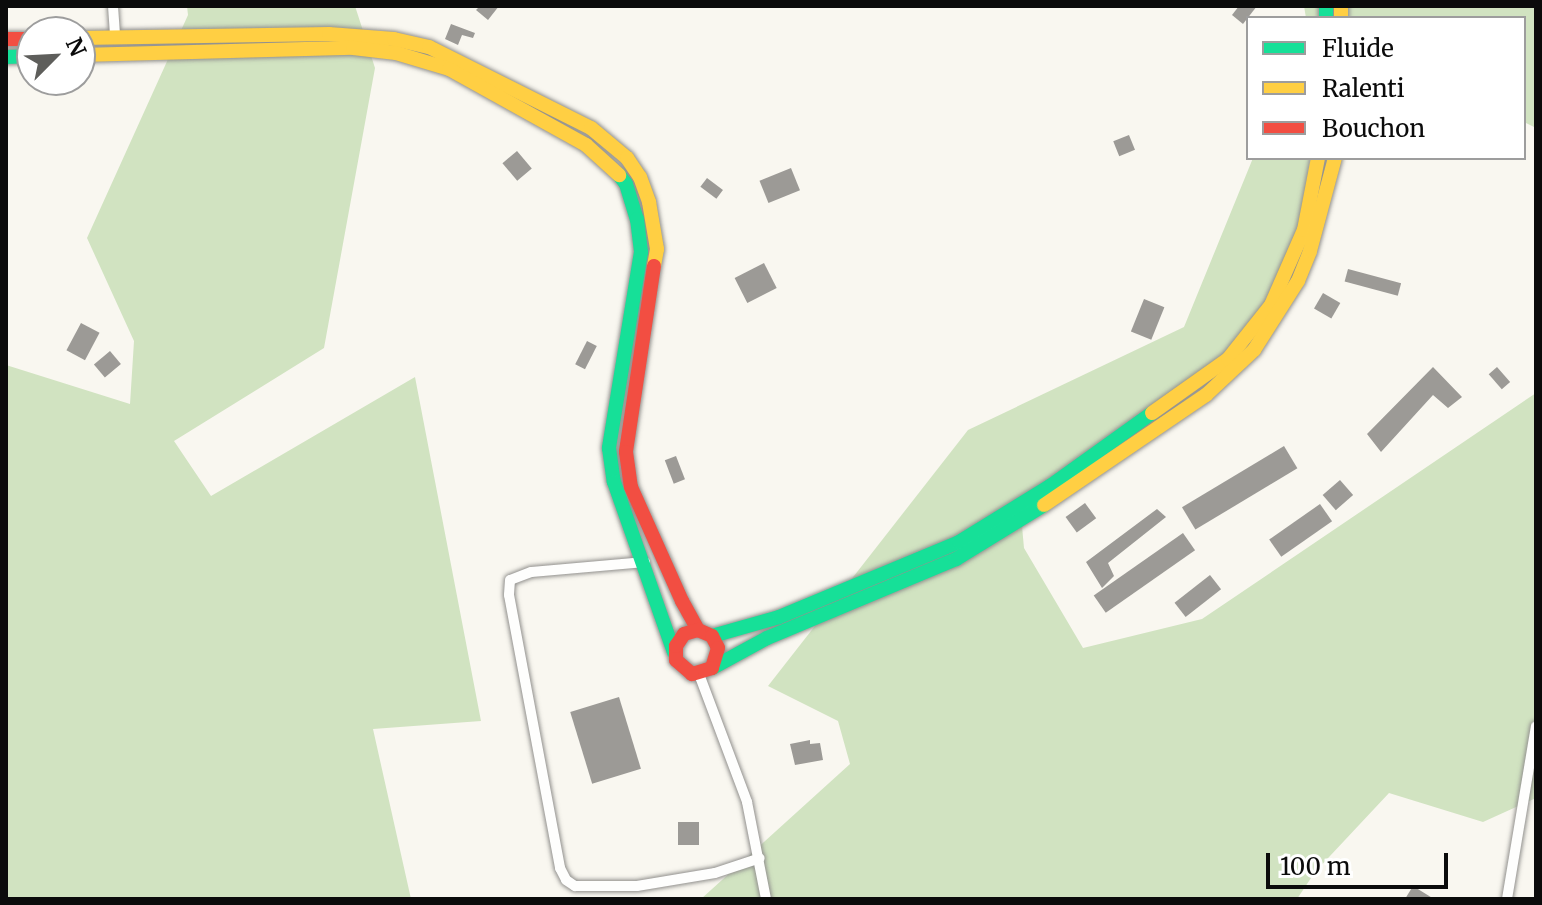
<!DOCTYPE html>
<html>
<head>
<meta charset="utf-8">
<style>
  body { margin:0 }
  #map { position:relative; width:1542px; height:905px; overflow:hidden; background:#f9f7f0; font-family:Merriweather,serif }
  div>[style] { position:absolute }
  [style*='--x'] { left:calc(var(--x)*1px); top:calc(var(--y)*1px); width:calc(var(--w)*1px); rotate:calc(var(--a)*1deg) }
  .forest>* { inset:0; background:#d1e3c1 }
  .building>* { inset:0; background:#9c9a96; transform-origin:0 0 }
  .roads { filter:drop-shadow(0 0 2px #92918e) drop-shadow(0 0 2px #92918e) }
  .street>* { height:10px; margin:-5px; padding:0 5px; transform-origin:5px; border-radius:5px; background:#fefefd }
  .fast>* { height:14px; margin:-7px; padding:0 7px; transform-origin:7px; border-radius:7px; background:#16e098 }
  .slow>* { height:14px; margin:-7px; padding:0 7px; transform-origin:7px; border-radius:7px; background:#ffcf43 }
  .jam>* { height:14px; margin:-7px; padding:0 7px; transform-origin:7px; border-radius:7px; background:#f24e42 }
  span { translate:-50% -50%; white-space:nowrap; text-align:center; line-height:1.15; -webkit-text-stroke:8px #fff; paint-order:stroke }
  .frame { position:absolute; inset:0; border:8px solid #0b0b0b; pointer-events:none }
  .legend { position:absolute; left:1246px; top:16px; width:280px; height:144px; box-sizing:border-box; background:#fff; border:2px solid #9d9d9d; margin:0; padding:10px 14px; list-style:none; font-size:24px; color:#0b0b0b }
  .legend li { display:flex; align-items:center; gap:16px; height:40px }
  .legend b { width:40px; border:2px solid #9d9d9d }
  .north { position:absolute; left:16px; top:16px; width:80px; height:80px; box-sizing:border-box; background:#fff; border:2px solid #9d9d9d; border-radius:50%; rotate:66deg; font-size:22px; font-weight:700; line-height:32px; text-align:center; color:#0b0b0b }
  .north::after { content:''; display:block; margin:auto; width:28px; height:36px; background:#5e5e5b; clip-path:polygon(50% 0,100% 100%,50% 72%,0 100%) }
  .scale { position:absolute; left:1266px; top:853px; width:182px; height:36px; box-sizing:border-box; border:4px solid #0b0b0b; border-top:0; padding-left:10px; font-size:24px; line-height:28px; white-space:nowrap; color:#0b0b0b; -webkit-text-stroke:6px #fff; paint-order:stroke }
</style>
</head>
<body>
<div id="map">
  <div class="forest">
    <div style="clip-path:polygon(187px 6px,355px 6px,375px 68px,324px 348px,174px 441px,211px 496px,415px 377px,481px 721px,373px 729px,411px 899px,6px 899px,6px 365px,130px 404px,134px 341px,87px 238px,188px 15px)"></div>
    <div style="clip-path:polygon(1304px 6px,1536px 6px,1536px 128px,1524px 122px,1524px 18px,1306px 18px)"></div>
    <div style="clip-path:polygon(1253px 158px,1310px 158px,1293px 293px,1151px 417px,1020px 504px,1024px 548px,1083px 648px,1202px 619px,1536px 393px,1536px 798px,1483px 822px,1389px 793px,1315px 872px,1297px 899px,701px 899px,850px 764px,838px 721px,768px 686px,968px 430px,1184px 327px)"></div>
  </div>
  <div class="building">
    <div style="clip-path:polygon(480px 6px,499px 6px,488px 20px,476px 10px)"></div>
    <div style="clip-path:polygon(1239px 6px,1257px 6px,1243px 24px,1232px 15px)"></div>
    <div style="clip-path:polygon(451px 24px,475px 33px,473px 38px,462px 35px,458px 45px,445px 39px)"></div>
    <div style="left:1129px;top:135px;width:16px;height:17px;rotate:68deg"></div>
    <div style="left:517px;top:151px;width:23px;height:19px;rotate:50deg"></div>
    <div style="left:791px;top:168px;width:24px;height:34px;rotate:68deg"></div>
    <div style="left:707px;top:178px;width:20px;height:11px;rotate:37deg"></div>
    <div style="left:764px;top:263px;width:28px;height:33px;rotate:63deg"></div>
    <div style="left:1348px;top:269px;width:55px;height:13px;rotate:15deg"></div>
    <div style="left:1323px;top:293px;width:20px;height:18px;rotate:30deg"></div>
    <div style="left:1144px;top:299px;width:22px;height:35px;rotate:22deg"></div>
    <div style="left:81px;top:323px;width:21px;height:31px;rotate:28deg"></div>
    <div style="left:587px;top:341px;width:11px;height:26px;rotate:27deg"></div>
    <div style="left:110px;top:351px;width:17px;height:21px;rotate:50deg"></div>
    <div style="clip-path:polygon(1433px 367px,1462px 397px,1448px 408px,1433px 395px,1381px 452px,1367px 434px)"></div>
    <div style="left:1497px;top:367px;width:20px;height:11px;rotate:49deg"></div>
    <div style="left:1284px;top:446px;width:26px;height:119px;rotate:59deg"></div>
    <div style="left:676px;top:456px;width:25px;height:12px;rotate:69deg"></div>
    <div style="left:1340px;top:480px;width:20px;height:23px;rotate:49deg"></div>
    <div style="left:1085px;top:503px;width:19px;height:24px;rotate:54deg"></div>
    <div style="left:1320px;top:504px;width:21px;height:62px;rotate:55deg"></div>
    <div style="clip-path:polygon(1157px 509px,1166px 517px,1108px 563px,1114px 576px,1102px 588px,1086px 562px)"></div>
    <div style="left:1183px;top:533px;width:21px;height:109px;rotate:55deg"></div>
    <div style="left:1210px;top:575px;width:18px;height:45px;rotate:52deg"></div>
    <div style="left:619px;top:697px;width:75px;height:51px;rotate:73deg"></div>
    <div style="clip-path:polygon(810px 740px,810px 744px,820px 743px,823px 760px,795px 765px,790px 744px)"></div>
    <div style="left:678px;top:822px;width:21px;height:23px"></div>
    <div style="clip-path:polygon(1413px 886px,1434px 899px,1405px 899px)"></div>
  </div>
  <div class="roads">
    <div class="street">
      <div style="--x:113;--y:6;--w:31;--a:86"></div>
      <div style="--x:645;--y:562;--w:114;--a:175"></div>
      <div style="--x:531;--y:572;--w:22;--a:159"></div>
      <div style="--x:510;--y:580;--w:15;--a:94"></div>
      <div style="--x:509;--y:595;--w:278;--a:79.4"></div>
      <div style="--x:560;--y:868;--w:13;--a:63"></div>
      <div style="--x:566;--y:880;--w:11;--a:34"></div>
      <div style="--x:575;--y:886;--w:62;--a:0"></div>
      <div style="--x:637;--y:886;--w:79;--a:-9.5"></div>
      <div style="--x:715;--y:873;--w:47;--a:-18.4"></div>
      <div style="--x:699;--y:674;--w:137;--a:69.4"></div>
      <div style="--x:747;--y:802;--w:99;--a:78.9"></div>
      <div style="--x:1507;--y:899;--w:175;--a:-80.5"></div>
    </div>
    <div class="fast">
      <div style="--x:1326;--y:6;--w:12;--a:90"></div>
      <div style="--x:6;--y:57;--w:26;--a:-2"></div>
      <div style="--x:619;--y:175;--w:11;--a:52"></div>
      <div style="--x:626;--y:184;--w:37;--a:73"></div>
      <div style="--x:637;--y:219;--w:33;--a:83"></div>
      <div style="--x:641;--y:252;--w:199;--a:99.3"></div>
      <div style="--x:609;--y:448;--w:34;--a:82"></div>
      <div style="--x:614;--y:482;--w:180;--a:70.6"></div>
      <div style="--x:712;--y:636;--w:70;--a:-15.8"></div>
      <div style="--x:779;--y:617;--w:195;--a:-22.6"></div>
      <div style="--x:959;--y:542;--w:107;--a:-31.6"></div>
      <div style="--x:1050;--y:486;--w:125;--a:-35.6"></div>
      <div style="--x:712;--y:668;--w:63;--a:-28.6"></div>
      <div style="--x:767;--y:638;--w:205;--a:-22.7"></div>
      <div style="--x:956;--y:559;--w:103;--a:-31.5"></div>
    </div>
    <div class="slow">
      <div style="--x:1341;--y:6;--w:12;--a:90"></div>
      <div style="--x:80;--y:38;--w:249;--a:-0.9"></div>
      <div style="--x:329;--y:34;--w:65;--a:4.4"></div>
      <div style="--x:394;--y:39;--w:36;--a:13"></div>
      <div style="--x:429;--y:47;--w:181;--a:26.6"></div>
      <div style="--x:591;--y:128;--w:47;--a:39.8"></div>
      <div style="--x:627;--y:158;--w:23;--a:56"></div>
      <div style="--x:640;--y:177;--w:27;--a:70"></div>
      <div style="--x:649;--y:202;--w:48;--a:80.3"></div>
      <div style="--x:657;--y:249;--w:17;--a:100"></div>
      <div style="--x:80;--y:55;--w:273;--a:-1.5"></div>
      <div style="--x:353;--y:48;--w:43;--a:6.6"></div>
      <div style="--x:396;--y:53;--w:55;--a:16.8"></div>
      <div style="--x:449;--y:69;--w:157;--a:29"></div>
      <div style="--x:586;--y:145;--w:45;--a:42.3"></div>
      <div style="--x:1152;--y:413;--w:93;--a:-35.4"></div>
      <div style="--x:1228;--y:359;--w:69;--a:-51.5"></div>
      <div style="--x:1271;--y:305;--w:82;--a:-66.3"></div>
      <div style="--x:1304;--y:230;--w:73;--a:-79"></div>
      <div style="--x:1044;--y:505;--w:196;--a:-34.2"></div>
      <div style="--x:1206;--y:395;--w:66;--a:-43.2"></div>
      <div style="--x:1254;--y:350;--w:82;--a:-57.5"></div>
      <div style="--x:1298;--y:281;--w:32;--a:-68"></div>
      <div style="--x:1310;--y:251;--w:96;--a:-75"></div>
    </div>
    <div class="jam">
      <div style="--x:6;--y:39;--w:26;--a:0"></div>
      <div style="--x:654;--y:266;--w:188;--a:98.6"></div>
      <div style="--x:626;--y:452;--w:35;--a:82"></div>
      <div style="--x:631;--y:487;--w:125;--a:65.9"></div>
      <div style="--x:682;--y:601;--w:33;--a:61"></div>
      <div style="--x:698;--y:630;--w:15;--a:23"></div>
      <div style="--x:712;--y:636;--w:13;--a:63"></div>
      <div style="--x:718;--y:648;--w:21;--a:107"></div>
      <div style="--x:712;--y:668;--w:21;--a:163"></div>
      <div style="--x:692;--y:674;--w:21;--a:-139"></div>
      <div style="--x:676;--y:660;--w:14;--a:-90"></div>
      <div style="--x:676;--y:646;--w:14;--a:-56"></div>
      <div style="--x:684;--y:634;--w:15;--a:-16"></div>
    </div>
  </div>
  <div class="frame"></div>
  <ul class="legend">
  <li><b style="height:10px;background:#16e098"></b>Fluide</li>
  <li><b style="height:10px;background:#ffcf43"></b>Ralenti</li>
  <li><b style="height:10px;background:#f24e42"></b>Bouchon</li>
  </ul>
  <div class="north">N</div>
  <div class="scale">100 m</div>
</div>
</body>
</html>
